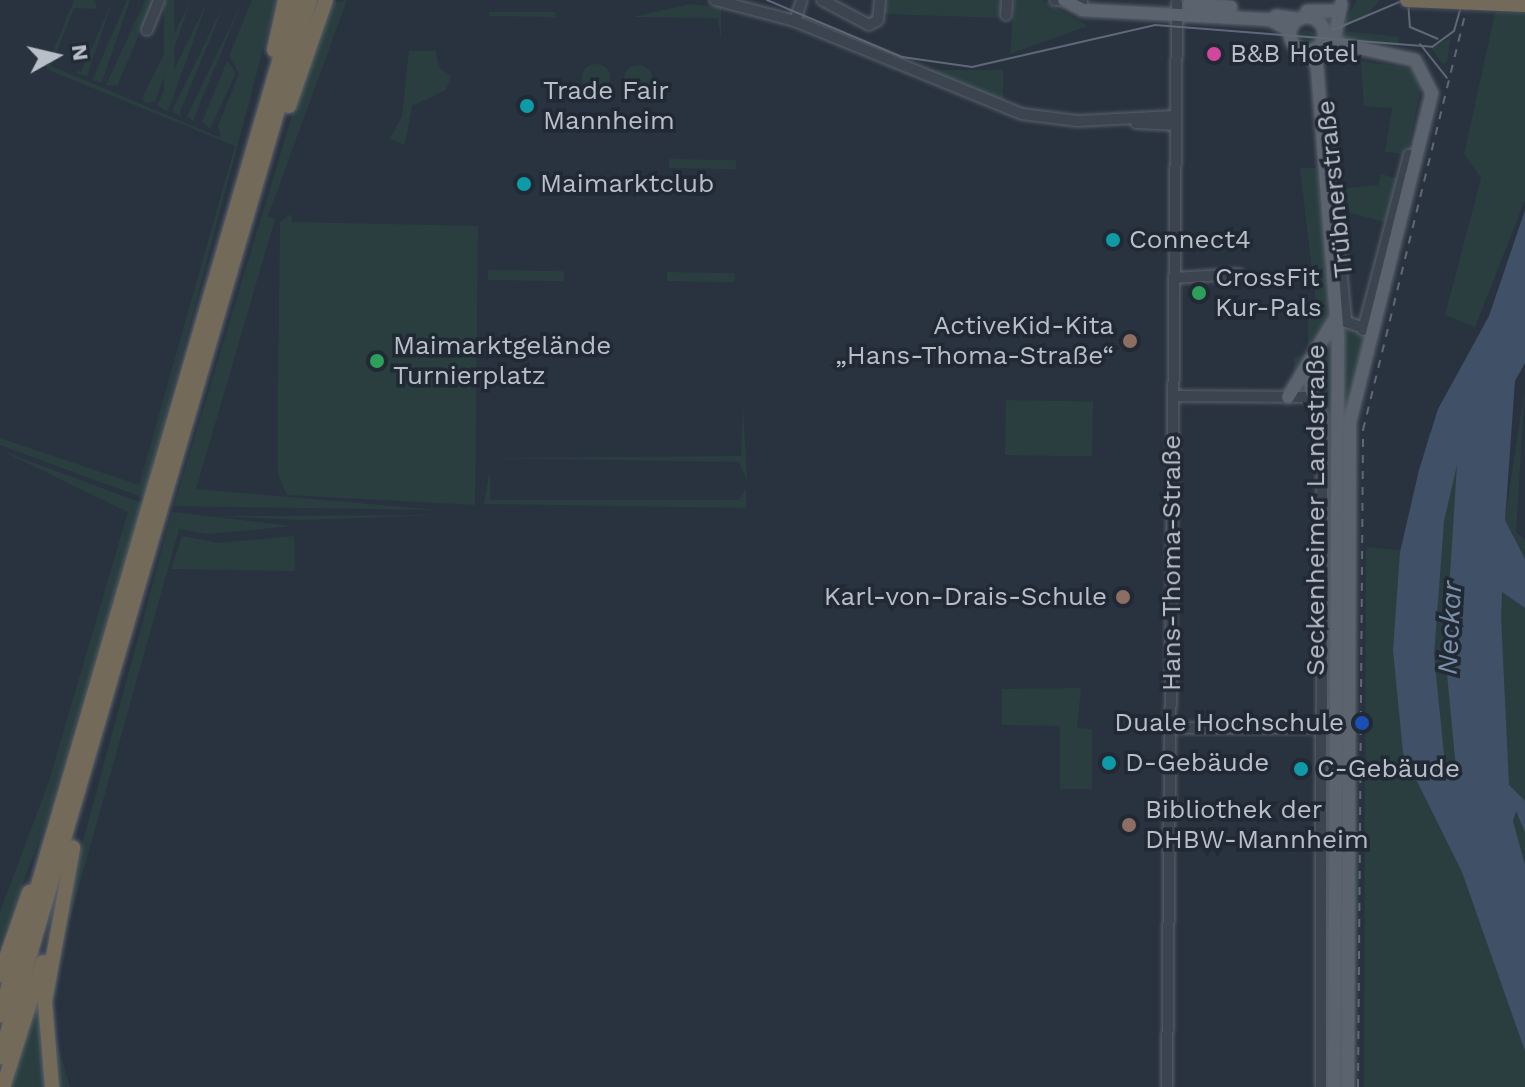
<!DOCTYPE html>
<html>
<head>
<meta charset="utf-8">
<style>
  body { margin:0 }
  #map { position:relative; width:1525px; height:1087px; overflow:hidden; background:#29323f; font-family:"Work Sans",sans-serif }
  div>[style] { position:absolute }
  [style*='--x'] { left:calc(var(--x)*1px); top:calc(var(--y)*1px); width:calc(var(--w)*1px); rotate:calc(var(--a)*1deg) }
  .green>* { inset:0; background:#2a3e40; transform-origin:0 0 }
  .round { border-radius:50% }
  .water>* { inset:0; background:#405066 }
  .roads { filter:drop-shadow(0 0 2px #5a626c) drop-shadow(0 0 2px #5a626c) }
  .minor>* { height:10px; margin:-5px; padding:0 5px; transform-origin:5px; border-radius:5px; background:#3c444f }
  .major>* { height:12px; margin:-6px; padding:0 6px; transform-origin:6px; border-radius:6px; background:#5b636f }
  .major>.ring { margin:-6px; padding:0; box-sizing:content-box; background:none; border:12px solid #5b636f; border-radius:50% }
  .highway>* { height:14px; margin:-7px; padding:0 7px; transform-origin:7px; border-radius:7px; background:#746a5a }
  .tram>* { height:2px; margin:-1px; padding:0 1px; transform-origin:1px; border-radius:1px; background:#5f6876 }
  .rail>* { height:2px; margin-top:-1px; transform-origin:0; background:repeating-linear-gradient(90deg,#5f6876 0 8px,transparent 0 16px) }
  .bridges { filter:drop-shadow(0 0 2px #474f59) drop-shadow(0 0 2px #474f59) }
  .highway-bridge>* { height:14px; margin:-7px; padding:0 7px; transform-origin:7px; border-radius:7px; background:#746a5a }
  .dots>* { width:22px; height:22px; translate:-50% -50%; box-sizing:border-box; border:4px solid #212934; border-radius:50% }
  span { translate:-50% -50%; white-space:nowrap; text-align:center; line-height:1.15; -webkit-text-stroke:7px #212934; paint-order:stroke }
  .poi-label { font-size:26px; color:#b9bfc9 }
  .left { translate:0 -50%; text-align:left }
  .right { translate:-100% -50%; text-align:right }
  .street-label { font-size:26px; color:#b9bfc9 }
  .water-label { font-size:28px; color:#7d90aa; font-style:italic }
  .north { position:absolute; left:16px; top:16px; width:80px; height:80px; -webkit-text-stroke:6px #212934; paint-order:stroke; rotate:82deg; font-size:22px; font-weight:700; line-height:32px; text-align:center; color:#b9bfc9 }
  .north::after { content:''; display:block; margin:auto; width:28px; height:36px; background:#b9bfc9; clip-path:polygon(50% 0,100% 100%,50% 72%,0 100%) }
</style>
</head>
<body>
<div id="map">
  <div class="green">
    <div style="clip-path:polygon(74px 0,95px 0,97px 9px,74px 8px,51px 66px,221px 138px,218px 126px,239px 74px,229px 56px,252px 0,276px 0,144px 498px,0 445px,0 438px,139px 485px,235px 146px,46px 69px)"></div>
    <div style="clip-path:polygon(113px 0,87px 76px,77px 74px,76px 69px,81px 72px)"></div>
    <div style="clip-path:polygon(130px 0,102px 82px,92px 81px,127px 0)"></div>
    <div style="clip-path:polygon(145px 0,154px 0,117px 86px,106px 85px)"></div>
    <div style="left:164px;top:0;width:10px;height:98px"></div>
    <div style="clip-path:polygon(191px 0,155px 102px,146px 103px,142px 98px)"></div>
    <div style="clip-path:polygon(208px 0,169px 108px,166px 111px,157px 105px)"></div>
    <div style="clip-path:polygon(226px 0,180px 112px,181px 117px,172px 111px)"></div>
    <div style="clip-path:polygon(243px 0,194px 118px,196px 123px,187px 116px)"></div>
    <div style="clip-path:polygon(347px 0,268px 216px,275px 219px,196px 489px,438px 510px,174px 506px,292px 115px,334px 3px)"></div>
    <div style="clip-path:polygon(884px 0,1004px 0,1003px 18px,885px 14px)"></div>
    <div style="clip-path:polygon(1014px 0,1042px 0,1088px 26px,1010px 54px)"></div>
    <div style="clip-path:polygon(1357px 0,1380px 0,1365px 18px,1343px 26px)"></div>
    <div style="clip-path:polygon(1498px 0,1525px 0,1525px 200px,1475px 327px,1445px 315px,1481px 178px,1464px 154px)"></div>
    <div style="clip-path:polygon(691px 4px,721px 8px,721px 40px,718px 18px,633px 17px)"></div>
    <div style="clip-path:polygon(489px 12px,555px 12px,556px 17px,489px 16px)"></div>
    <div class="round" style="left:1298px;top:30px;width:18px;height:18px"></div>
    <div style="left:1343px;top:31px;width:56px;height:7px;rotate:6deg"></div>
    <div style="clip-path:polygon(1451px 37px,1447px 62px,1443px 64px,1431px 48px)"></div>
    <div style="clip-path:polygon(409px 51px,436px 51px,439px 67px,451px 76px,446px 90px,412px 106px,405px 145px,390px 139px,402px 116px)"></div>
    <div style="clip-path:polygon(227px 61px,234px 69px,235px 75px,210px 129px,202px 122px)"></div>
    <div style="clip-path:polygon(1361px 61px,1411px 69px,1422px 82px,1407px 154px,1385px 152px,1392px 108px,1364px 106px)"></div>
    <div class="round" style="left:582px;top:64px;width:28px;height:28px"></div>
    <div class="round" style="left:624px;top:65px;width:28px;height:28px"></div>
    <div style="clip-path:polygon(924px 70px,1003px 70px,1003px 102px)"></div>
    <div style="clip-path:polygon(1321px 86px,1344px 325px,1365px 334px,1346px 420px,1343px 1087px,1343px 381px)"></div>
    <div style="left:669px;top:159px;width:67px;height:9px;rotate:1deg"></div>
    <div style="clip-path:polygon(1300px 168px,1316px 168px,1331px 309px,1329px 318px,1294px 384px,1294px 357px,1308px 355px,1308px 313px,1317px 312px)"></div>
    <div style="clip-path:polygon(1381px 174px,1400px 180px,1388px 223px,1340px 210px,1338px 189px,1378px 185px)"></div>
    <div style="clip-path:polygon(291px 214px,292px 222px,478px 226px,475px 505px,287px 495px,278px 475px,278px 390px,280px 222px)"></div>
    <div style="left:488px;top:270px;width:76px;height:10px;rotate:1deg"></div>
    <div style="left:667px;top:272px;width:68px;height:9px;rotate:1deg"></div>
    <div style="clip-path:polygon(1333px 330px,1331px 1087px,1325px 1087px,1327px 433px,1312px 372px)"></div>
    <div style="clip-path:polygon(1525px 386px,1516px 532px,1525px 540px,1525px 559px,1505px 520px)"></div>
    <div style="left:1006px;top:400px;width:87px;height:55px;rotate:1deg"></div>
    <div style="clip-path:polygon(743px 406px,747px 480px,739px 462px,485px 458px,741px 456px)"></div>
    <div style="clip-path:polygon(1465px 428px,1502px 591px,1525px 608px,1525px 1087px,1364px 1087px,1366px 553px,1367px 547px,1404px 551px,1429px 433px)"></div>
    <div style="clip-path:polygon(0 450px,142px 503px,45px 825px,0 943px,0 912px,49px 781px,128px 512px)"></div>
    <div style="clip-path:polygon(490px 468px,490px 500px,739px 500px,746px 488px,746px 508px,484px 504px)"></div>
    <div style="clip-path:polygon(172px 512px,293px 526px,208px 534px,179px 529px,62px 947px,51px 1021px,70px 1087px,56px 1087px,47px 1008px,73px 878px)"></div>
    <div style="clip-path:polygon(442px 515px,301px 520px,216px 516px,252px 516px)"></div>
    <div style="clip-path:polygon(182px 536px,219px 543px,294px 536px,295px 571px,171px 569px)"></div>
    <div style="clip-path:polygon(1355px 660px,1358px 883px,1353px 1087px,1354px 1052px)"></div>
    <div style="clip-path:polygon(1081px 688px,1077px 728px,1092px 729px,1092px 789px,1060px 789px,1060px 726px,1002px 725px,1002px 689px)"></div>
    <div style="clip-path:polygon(41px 991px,40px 1047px,48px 1087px,9px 1087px)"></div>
  </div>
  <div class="water">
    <div style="clip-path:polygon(evenodd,1525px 210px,1525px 363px,1515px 381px,1505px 520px,1525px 559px,1525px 608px,1502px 592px,1501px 616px,1509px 785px,1525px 801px,1525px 832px,1516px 811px,1513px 821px,1525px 865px,1525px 1051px,1462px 872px,1403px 753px,1393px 650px,1400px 552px,1419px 470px,1438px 409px,1489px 316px,1525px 210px,1457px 465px,1445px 653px,1456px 769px,1446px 774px,1434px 655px,1444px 521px,1457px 465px)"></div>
  </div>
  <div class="roads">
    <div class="minor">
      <div style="--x:715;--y:0;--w:83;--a:14.7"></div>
      <div style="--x:795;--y:21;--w:245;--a:22.3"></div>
      <div style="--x:1022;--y:114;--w:56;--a:7.1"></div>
      <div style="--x:1078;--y:121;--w:97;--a:-3"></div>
      <div style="--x:822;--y:0;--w:53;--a:28"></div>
      <div style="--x:869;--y:25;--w:10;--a:-29"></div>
      <div style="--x:878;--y:20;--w:20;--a:-84"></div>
      <div style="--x:1055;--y:0;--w:27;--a:4"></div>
      <div style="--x:1006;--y:15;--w:15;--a:-86"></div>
      <div style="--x:795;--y:21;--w:22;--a:-72"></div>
      <div style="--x:147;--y:30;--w:32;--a:-68"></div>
      <div style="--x:1326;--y:113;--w:210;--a:84.5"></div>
      <div style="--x:1346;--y:322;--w:25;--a:18"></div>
      <div style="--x:1136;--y:123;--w:40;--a:2.9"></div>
      <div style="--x:1174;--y:278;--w:65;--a:-3.5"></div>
      <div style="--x:1363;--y:330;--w:181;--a:-75.3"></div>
      <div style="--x:1409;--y:155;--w:7;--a:0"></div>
      <div style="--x:1173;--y:396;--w:140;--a:0.4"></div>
      <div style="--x:1313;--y:397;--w:20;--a:63"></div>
      <div style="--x:1322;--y:415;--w:672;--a:90.09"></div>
      <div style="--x:1171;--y:728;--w:153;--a:0"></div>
      <div style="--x:1167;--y:1087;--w:1084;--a:-89.47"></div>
    </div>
    <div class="major">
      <div style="--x:1064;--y:0;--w:21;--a:28"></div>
      <div style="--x:1083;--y:10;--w:188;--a:3"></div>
      <div style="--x:1271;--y:20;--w:22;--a:30"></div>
      <div style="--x:1189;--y:4;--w:42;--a:4.1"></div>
      <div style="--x:1307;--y:11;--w:25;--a:0"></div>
      <div style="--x:1276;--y:16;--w:22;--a:8"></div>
      <div class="ring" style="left:1290px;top:17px;width:22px;height:22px"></div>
      <div style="--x:1323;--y:40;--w:94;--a:12.3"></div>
      <div style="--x:1415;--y:60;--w:37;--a:63"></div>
      <div style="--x:1432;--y:93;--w:340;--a:104"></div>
      <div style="--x:1350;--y:423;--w:664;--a:90.17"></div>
      <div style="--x:1334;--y:41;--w:38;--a:-79"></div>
      <div style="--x:1308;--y:51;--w:17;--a:59"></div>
      <div style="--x:1317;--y:66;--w:271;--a:85.6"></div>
      <div style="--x:1338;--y:336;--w:751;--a:90.31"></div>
      <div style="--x:1308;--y:368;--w:29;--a:80"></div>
      <div style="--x:1288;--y:397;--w:93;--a:-59"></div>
    </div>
    <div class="highway">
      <div style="--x:274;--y:50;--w:51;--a:-77.6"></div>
      <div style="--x:289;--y:106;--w:112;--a:-70.8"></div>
      <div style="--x:0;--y:975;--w:88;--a:-70.7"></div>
      <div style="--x:0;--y:1015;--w:1058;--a:-73.69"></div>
      <div style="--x:0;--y:1057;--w:1102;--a:-73.65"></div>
      <div style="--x:3;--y:1087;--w:131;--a:-72.3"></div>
      <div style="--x:52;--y:1087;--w:86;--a:-94.7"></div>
      <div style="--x:45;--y:1001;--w:156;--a:-79.6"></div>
    </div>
  </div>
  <div class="tram">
    <div style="--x:767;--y:0;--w:147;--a:22.9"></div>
    <div style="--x:902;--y:57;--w:71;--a:8.1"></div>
    <div style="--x:972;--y:67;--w:188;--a:-12.9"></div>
    <div style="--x:1155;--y:25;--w:278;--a:4.5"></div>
    <div style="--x:1432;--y:47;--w:27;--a:-36"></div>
    <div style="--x:1454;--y:31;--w:32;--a:-74"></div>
    <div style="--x:1408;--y:0;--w:27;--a:86"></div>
    <div style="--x:1410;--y:27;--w:30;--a:23"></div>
    <div style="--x:1333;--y:30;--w:77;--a:-22.9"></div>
    <div style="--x:1420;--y:44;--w:43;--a:51.5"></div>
  </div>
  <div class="rail">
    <div style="--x:1358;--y:1087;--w:657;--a:-89.56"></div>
    <div style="--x:1363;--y:430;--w:443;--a:-76.2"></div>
  </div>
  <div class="bridges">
    <div class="highway-bridge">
      <div style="--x:1407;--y:0;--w:118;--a:2.4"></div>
    </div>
  </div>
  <div class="dots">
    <div style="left:1214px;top:54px;background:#d1479c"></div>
    <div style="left:527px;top:106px;background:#0f9aa8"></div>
    <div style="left:524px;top:184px;background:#0f9aa8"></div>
    <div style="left:1113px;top:240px;background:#0f9aa8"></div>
    <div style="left:1199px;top:293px;background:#2e9e5b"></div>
    <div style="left:1130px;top:341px;background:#8d6e63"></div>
    <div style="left:377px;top:361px;background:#2e9e5b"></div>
    <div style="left:1123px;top:597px;background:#8d6e63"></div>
    <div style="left:1362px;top:723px;background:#1a4fb4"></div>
    <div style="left:1109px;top:763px;background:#0f9aa8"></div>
    <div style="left:1301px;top:769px;background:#0f9aa8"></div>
    <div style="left:1129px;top:825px;background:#8d6e63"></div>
  </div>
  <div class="poi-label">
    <span class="left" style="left:1230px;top:54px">B&amp;B Hotel</span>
    <span class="left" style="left:543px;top:106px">Trade Fair<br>Mannheim</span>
    <span class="left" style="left:540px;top:184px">Maimarktclub</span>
    <span class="left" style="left:1129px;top:240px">Connect4</span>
    <span class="left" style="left:1215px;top:293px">CrossFit<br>Kur-Pals</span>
    <span class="right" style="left:1114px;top:341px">ActiveKid-Kita<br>„Hans-Thoma-Straße“</span>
    <span class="left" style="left:393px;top:361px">Maimarktgelände<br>Turnierplatz</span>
    <span class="right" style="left:1107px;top:597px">Karl-von-Drais-Schule</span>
    <span class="right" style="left:1344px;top:723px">Duale Hochschule</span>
    <span class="left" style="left:1125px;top:763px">D-Gebäude</span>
    <span class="left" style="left:1317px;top:769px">C-Gebäude</span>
    <span class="left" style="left:1145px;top:825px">Bibliothek der<br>DHBW-Mannheim</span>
  </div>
  <div class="street-label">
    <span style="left:1335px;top:189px;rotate:-96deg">Trübnerstraße</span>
    <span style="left:1316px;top:510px;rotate:-90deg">Seckenheimer Landstraße</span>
    <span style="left:1172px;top:563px;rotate:-90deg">Hans-Thoma-Straße</span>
  </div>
  <div class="water-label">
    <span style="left:1450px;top:628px;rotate:-87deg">Neckar</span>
  </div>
  <div class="north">N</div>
</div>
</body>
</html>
